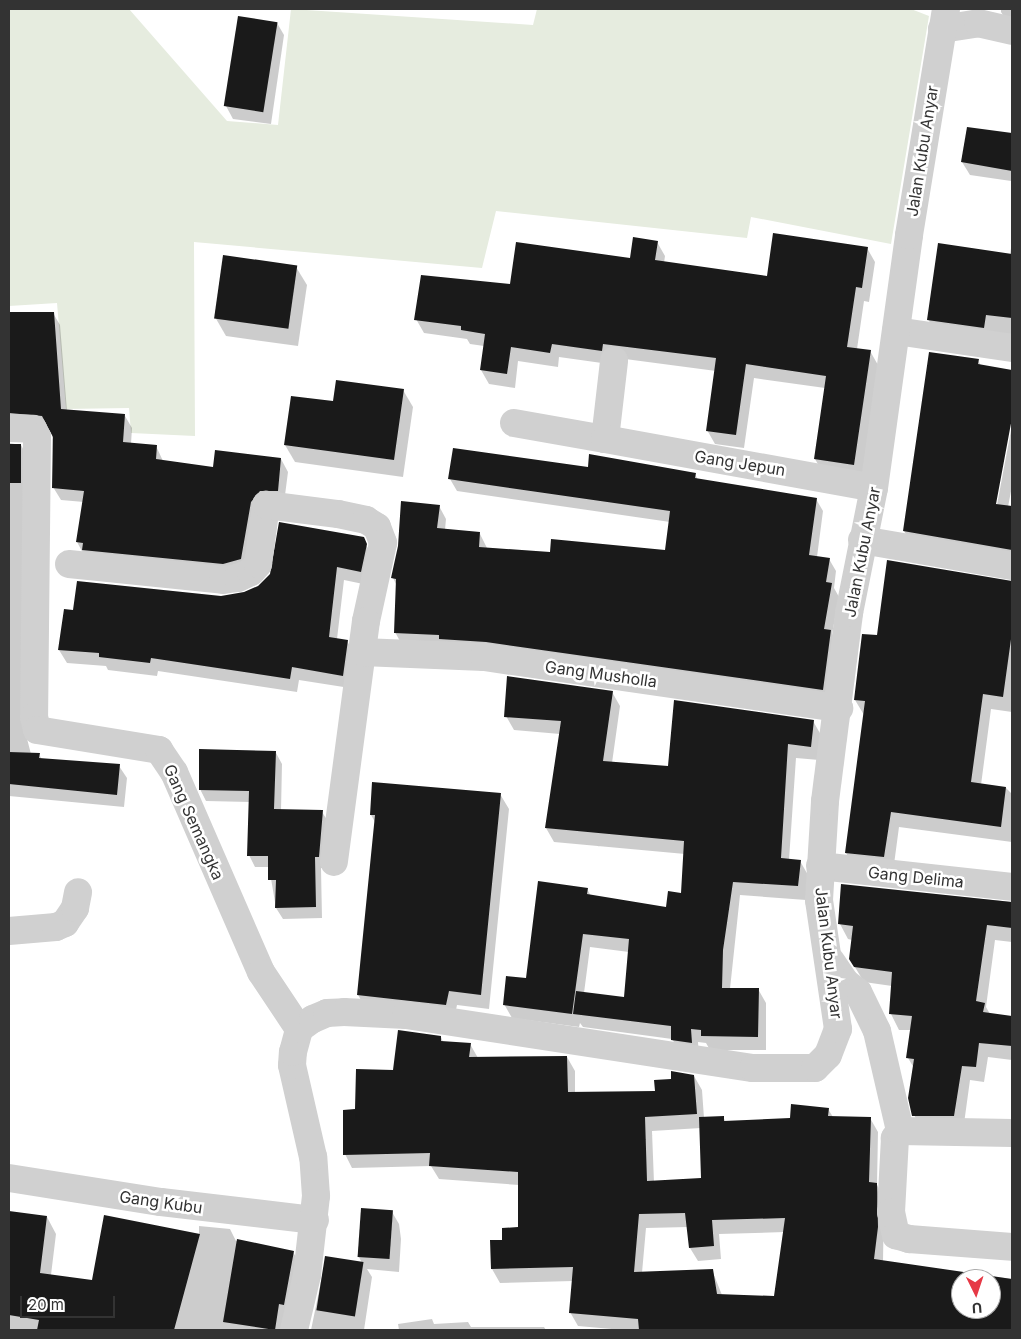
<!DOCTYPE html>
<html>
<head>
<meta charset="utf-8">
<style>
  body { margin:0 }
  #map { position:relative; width:1021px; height:1339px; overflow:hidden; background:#fff; font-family:Inter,sans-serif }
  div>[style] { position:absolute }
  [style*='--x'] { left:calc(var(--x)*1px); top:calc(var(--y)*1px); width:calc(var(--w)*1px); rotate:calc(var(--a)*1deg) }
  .green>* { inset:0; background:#e6ecdf }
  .shadow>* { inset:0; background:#0003 }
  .building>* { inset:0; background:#1a1a1a; transform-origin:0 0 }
  .minor>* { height:28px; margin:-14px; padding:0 14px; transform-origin:14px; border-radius:14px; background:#d0d0d0 }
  span { translate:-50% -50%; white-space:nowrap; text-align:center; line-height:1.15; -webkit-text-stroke:5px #fff; paint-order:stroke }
  .street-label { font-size:16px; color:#333 }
  .frame { position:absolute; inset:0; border:10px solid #333; pointer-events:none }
  .north { position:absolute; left:951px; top:1269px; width:50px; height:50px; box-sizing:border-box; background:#fff; border:1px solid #adadad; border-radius:50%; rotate:176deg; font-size:14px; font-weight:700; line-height:20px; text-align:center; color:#333 }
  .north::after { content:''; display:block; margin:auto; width:18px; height:22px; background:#e63946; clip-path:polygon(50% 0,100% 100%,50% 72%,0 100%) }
  .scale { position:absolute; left:20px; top:1296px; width:95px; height:22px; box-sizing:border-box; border:2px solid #333; border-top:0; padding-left:6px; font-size:15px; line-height:18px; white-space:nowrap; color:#333; -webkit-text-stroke:4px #fff; paint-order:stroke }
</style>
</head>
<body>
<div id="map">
  <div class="green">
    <div style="clip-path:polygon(9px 9px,129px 9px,227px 121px,278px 125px,291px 9px,533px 25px,537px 9px,911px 9px,929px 16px,891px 244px,751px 217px,747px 238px,496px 211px,482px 268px,194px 242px,195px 436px,131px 433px,129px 408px,66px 409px,57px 303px,9px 306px)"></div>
  </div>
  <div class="shadow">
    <div style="clip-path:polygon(1001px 9px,1012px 9px,1012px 30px,1001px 12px)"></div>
    <div style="clip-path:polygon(277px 23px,284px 35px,271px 124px,233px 119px,226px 106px)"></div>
    <div style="clip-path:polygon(1009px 134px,1012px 140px,1011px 181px,970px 175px,962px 162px)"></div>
    <div style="clip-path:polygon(1012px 241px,1012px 334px,938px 337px,928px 319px,1010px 255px)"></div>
    <div style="clip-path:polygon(657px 242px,665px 256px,664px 263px,768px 277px,867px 248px,875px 262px,869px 302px,864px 301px,857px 349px,870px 351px,878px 365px,862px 478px,823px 473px,815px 459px,825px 388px,754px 378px,744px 448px,715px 444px,707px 430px,716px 371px,610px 357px,609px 364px,559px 357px,558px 367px,518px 361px,515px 388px,489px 384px,481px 370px,484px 346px,470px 344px,467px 339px,424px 333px,416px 319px,511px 286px,631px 259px)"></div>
    <div style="clip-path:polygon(296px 267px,307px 285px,298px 346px,226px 336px,215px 317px)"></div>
    <div style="clip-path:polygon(53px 313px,60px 325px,67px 411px,125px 416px,132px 428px,131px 444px,156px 446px,163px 461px,215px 468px,281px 459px,288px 472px,284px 503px,248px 572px,84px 555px,77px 542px,84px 502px,61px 500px,53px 487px,52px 432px,42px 426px,9px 429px,9px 314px)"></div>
    <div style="clip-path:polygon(978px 360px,981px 366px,1012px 371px,1012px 411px,994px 510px,996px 510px,1012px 425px,1012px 486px,1008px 507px,1012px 507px,1012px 565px,914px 548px,904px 531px)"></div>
    <div style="clip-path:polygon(403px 390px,413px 407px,403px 477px,295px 462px,285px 445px,334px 403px)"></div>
    <div style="clip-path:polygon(9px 443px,21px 445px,28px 458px,25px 731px,31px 754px,39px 754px,42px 760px,119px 766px,127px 778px,124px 807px,9px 796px)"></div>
    <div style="clip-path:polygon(589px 468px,695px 474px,698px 480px,816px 499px,823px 511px,817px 557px,829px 559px,836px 571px,834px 588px,839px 597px,832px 634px,837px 644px,830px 702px,402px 645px,395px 632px,397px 586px,393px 578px,439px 506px,446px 519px,445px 530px,480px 534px,487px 548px,551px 553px,666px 552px,670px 522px,457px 491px,450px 479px)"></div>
    <div style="clip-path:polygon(362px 538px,370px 552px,368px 585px,344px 580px,337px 639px,347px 641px,355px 655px,350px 688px,299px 680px,297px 692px,158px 671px,157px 676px,108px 670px,106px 666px,67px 663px,59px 650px,74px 611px,240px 595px)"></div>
    <div style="clip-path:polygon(1012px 582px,1012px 712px,991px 709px,981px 785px,1006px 788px,1012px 794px,1012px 842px,899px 827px,893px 872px,855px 868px,846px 853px,864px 715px,855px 700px,878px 637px)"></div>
    <div style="clip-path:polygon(evenodd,612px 692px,620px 706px,612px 763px,669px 767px,813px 721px,821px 735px,819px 760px,796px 758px,789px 860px,800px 861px,808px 875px,806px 900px,740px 895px,730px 989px,758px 989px,766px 1003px,766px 1050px,710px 1050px,706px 1043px,698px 1042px,699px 1056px,681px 1053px,672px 1039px,583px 1027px,580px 1023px,579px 1027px,512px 1018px,504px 1004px,527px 980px,587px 889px,591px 896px,667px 908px,682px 894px,685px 854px,554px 842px,546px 828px,560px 734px,514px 730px,506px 716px,612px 692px,590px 947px,629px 952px,625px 998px,584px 993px,590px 947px)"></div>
    <div style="clip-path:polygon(276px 753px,282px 764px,281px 811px,322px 812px,329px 823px,325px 868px,321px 868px,322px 918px,283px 919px,276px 908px,269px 867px,255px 867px,249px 855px,250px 802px,206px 801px,200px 789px)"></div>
    <div style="clip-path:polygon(500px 794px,509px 809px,489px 1009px,457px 1005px,454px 1020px,367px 1010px,358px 995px,375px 822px,371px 815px)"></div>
    <div style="clip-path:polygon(842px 885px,1012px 902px,1012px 942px,995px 940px,986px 1007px,990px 1014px,1012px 1017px,1012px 1060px,988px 1057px,984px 1082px,970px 1080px,963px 1131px,923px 1131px,914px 1115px,914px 1068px,908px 1058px,911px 1030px,899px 1030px,891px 1014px,892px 986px,864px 982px,850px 959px,852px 940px,848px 939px,840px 924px)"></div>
    <div style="clip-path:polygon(evenodd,441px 1037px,443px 1042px,470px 1044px,478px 1058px,567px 1057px,575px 1071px,575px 1093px,657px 1092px,694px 1076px,702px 1090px,704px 1118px,723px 1117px,726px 1122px,791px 1120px,828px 1109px,833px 1117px,870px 1118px,878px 1132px,877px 1185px,884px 1198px,883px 1262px,1012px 1279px,1012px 1330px,623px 1330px,578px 1326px,570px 1312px,573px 1281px,500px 1283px,492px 1269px,503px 1241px,520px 1228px,519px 1185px,439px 1179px,431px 1166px,352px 1168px,345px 1154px,356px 1110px,394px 1071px,441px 1037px,701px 1128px,702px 1180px,654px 1182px,652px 1131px,701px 1128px,441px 1037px,688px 1227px,690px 1248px,698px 1261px,721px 1259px,719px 1234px,785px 1232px,775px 1297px,722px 1295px,712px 1270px,642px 1273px,646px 1228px,688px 1227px,441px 1037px,961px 1279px,991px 1279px,991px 1309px,961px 1309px,961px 1279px)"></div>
    <div style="clip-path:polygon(392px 1212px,399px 1224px,401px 1239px,399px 1272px,367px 1269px,372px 1277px,364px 1330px,311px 1330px,326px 1257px,362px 1263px,359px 1257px)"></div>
    <div style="clip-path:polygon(9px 1213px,47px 1217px,56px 1234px,51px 1275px,93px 1282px,199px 1235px,199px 1226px,230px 1229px,236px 1241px,293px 1252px,303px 1269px,291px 1330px,9px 1330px)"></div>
    <div style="clip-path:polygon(432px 1319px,434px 1324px,468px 1322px,471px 1327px,544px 1327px,546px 1330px,399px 1330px,398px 1324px)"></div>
  </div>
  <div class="building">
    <div style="left:238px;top:16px;width:40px;height:91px;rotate:9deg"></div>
    <div style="clip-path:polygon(967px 127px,1012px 133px,1012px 171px,961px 162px)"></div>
    <div style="clip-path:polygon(773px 233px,868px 247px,862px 288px,856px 287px,847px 347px,871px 350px,854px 465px,814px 459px,826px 376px,746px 364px,736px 435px,706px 431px,716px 358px,603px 344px,602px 351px,552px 344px,550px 353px,511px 347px,507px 374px,480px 370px,485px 334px,461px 330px,461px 326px,414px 320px,421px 275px,510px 284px,516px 242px,630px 258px,633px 237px,658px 241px,655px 260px,767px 276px)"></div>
    <div style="clip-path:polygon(938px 243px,1012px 254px,1012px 318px,986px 315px,984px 328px,927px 320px)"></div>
    <div style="left:223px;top:255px;width:75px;height:64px;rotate:8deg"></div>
    <div style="clip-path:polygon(9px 312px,54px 312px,61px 409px,125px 414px,123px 442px,157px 445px,156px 459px,213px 467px,215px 450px,281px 458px,278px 491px,260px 491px,251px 502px,241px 559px,223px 564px,82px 550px,83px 543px,76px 542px,84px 491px,52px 488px,53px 437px,42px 416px,9px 413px)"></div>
    <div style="clip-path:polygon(929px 352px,979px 359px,978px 364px,1012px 370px,1012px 418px,996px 504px,1012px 506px,1012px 550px,903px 531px)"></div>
    <div style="clip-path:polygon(336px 380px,404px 389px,394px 460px,284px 445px,291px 396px,333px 401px)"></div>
    <div style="left:9px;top:444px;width:12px;height:39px"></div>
    <div style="clip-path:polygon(453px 448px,588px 467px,589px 454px,696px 473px,695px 478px,817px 498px,809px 555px,830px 558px,826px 582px,832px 583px,824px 629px,831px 630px,823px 690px,486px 642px,439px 639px,439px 635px,394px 633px,396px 579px,391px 578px,398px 546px,401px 501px,440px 505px,437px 528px,480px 532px,479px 547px,550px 552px,551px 539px,665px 550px,670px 511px,448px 479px)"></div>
    <div style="clip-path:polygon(279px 522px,364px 537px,367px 544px,361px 572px,337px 567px,329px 637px,348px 640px,343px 676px,292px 667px,290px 679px,151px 658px,150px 663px,99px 657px,99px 653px,58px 650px,64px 609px,73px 610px,77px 581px,221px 596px,244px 592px,258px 586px,270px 574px)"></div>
    <div style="clip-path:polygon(887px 560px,1012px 581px,1012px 632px,1003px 697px,983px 694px,971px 782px,1006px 787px,1001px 827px,891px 812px,884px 857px,845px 853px,865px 701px,854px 700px,862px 634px,877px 635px)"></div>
    <div style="clip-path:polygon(507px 676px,613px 691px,603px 761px,668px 766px,674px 700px,814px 720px,811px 747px,788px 744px,781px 858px,801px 860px,798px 886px,733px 882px,723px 950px,722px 988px,759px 988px,758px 1037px,701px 1036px,701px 1030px,691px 1029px,692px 1043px,671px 1040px,671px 1026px,573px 1014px,576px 991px,624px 997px,629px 939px,583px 934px,572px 1014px,503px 1005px,506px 976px,526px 978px,538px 881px,588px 888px,587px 894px,666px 907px,668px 891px,681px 893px,684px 841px,545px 828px,561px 721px,504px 717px)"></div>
    <div style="clip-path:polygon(199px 749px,276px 751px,274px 809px,323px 810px,319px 857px,315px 857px,316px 907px,275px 908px,276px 880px,268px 880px,268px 856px,247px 856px,249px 791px,199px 790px)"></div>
    <div style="clip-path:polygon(9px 752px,40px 753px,39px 758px,120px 764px,117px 795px,9px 784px)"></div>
    <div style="clip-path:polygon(372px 782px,501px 793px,481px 995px,449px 991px,446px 1005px,357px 995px,375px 815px,370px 815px)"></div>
    <div style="clip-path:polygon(841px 884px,1012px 902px,1012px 928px,987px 925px,976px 1001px,985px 1003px,983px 1012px,1012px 1016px,1012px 1046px,979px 1043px,976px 1067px,962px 1066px,954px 1116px,912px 1116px,908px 1098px,914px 1059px,906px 1058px,912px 1016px,889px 1014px,892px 972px,854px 967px,849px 959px,853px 926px,838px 924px)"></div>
    <div style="clip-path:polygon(evenodd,398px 1030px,441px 1036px,441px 1041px,471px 1043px,469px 1057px,567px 1056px,568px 1092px,655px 1091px,654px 1080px,671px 1079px,671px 1071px,694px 1075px,697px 1114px,645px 1117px,647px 1181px,701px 1178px,699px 1117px,724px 1116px,724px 1121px,790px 1118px,791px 1104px,829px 1108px,828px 1116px,871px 1117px,869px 1182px,877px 1183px,878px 1227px,874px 1259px,1012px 1279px,1012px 1330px,639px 1330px,638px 1319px,569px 1313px,573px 1267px,491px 1269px,490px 1240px,502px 1240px,502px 1228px,518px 1227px,518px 1172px,429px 1166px,430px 1153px,343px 1155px,343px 1110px,355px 1109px,356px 1069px,393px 1070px,398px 1030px,685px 1213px,689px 1248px,714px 1246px,712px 1220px,785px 1218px,774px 1296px,717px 1294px,713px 1269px,634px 1272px,639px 1214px,685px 1213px,398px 1030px,961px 1279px,991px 1279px,991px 1309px,961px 1309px,961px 1279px)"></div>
    <div style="left:361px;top:1208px;width:32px;height:49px;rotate:4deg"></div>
    <div style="clip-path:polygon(9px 1211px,47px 1216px,40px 1273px,92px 1280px,104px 1215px,200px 1234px,174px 1330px,37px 1330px,39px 1320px,9px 1315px)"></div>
    <div style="clip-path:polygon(237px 1239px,294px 1251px,284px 1305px,279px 1304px,275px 1330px,223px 1322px)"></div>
    <div style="left:325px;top:1256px;width:39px;height:55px;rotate:9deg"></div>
  </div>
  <div class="minor">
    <div style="--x:942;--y:29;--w:36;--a:-9"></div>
    <div style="--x:978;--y:23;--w:35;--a:13"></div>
    <div style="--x:896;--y:331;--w:117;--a:8.3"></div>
    <div style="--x:514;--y:423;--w:92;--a:10"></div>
    <div style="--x:605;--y:439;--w:79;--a:-83.4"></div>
    <div style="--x:9;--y:428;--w:24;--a:2"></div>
    <div style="--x:33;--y:429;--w:9;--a:63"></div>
    <div style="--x:37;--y:437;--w:280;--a:90.6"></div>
    <div style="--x:34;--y:717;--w:13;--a:77"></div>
    <div style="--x:37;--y:730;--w:124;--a:9.3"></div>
    <div style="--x:159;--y:750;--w:27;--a:56"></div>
    <div style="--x:174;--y:772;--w:218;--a:66.5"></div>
    <div style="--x:261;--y:972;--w:69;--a:56.3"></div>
    <div style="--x:605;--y:439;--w:273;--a:10.3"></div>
    <div style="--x:862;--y:540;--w:152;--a:9.8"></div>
    <div style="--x:69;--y:564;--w:155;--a:5.9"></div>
    <div style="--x:223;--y:580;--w:15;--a:-8"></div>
    <div style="--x:238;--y:578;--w:14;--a:-25"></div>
    <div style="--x:251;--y:572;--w:11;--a:-49"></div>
    <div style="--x:258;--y:564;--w:60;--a:-82.3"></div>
    <div style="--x:266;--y:505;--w:73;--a:7.1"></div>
    <div style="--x:338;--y:514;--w:29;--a:12"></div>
    <div style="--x:366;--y:520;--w:13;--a:32"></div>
    <div style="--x:377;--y:527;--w:17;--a:69"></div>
    <div style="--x:383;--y:543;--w:80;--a:102.3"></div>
    <div style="--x:366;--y:621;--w:243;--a:97.6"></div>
    <div style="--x:362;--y:652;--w:122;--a:2.3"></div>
    <div style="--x:484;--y:657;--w:359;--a:8.2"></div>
    <div style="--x:820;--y:866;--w:193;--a:6.2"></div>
    <div style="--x:9;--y:931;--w:47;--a:-4.9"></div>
    <div style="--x:56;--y:927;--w:10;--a:-24"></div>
    <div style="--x:65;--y:923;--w:18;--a:-56"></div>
    <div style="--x:75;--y:908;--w:16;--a:-79"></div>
    <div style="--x:831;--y:961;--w:27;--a:56"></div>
    <div style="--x:846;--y:983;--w:15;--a:37"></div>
    <div style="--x:858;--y:992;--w:43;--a:64"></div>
    <div style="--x:877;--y:1031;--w:103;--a:77"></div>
    <div style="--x:900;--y:1131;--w:9;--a:126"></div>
    <div style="--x:895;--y:1138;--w:74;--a:93.1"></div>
    <div style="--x:891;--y:1212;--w:24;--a:78"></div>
    <div style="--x:896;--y:1235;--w:14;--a:17"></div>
    <div style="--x:909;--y:1239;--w:103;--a:4.4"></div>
    <div style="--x:900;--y:1131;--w:112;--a:1"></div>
    <div style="--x:9;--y:1178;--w:154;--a:9"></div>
    <div style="--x:161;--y:1202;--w:155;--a:6.7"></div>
    <div style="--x:294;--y:1330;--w:57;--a:-76.7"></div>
    <div style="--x:307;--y:1275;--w:80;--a:-83.5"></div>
    <div style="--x:316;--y:1196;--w:39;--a:-94"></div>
    <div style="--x:313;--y:1157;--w:94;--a:-102.9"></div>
    <div style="--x:292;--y:1065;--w:13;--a:-86"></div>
    <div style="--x:293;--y:1052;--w:24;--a:-75"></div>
    <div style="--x:299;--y:1029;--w:17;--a:-36"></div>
    <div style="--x:313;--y:1019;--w:15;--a:-23"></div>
    <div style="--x:327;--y:1013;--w:17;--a:-3"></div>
    <div style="--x:344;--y:1012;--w:62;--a:2.8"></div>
    <div style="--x:406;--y:1015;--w:351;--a:8.7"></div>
    <div style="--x:753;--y:1068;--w:62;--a:0"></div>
    <div style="--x:815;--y:1068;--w:18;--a:-45"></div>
    <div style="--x:828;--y:1055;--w:28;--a:-69"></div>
    <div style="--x:838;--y:1029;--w:130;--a:-98.4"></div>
    <div style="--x:819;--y:900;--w:99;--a:-86.5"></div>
    <div style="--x:825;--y:801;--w:190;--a:-82.7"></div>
    <div style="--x:849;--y:613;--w:127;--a:-78.7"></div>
    <div style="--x:874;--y:488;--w:255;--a:-82.1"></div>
    <div style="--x:909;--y:235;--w:229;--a:-80.7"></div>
  </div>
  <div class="street-label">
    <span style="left:922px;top:151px;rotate:-81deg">Jalan Kubu Anyar</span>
    <span style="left:740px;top:463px;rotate:9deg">Gang Jepun</span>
    <span style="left:862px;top:552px;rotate:-79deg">Jalan Kubu Anyar</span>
    <span style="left:601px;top:674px;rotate:8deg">Gang Musholla</span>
    <span style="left:194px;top:822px;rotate:66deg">Gang Semangka</span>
    <span style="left:916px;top:877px;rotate:6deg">Gang Delima</span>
    <span style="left:829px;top:953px;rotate:83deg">Jalan Kubu Anyar</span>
    <span style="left:161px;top:1202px;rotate:8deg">Gang Kubu</span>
  </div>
  <div class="frame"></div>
  <div class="north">U</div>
  <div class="scale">20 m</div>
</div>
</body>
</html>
